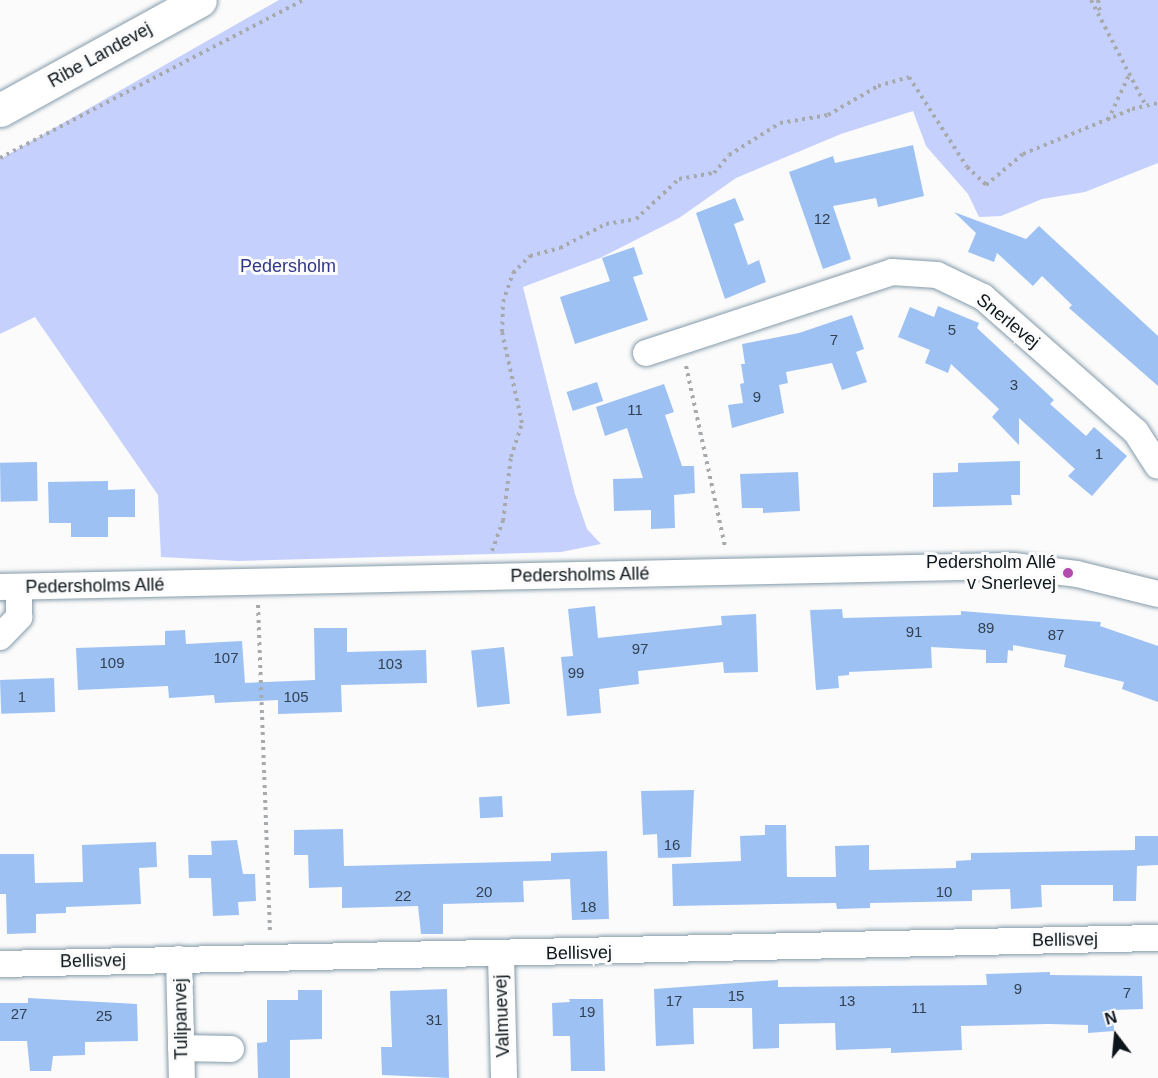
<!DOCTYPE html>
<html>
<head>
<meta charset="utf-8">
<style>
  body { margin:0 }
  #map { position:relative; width:1158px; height:1078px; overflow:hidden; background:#fbfbfb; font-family:Helvetica,sans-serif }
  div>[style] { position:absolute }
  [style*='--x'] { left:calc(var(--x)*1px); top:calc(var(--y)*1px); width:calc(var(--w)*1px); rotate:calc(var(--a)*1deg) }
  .green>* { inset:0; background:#c6d0fc }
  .building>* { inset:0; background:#9ec1f3; transform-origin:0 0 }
  .path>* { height:4px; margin-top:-2px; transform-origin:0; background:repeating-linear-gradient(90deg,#a7aaac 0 3px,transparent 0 7.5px) }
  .roads { filter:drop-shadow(0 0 2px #859baa) drop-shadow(0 0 2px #859baa) }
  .minor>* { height:26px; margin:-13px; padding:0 13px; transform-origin:13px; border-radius:13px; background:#fff }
  .major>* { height:33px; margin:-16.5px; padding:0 16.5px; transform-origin:16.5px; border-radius:16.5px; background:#fff }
  .dots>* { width:16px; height:16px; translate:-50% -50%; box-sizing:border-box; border:3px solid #fbfbfb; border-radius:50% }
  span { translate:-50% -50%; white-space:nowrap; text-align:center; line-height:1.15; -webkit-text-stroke:6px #fbfbfb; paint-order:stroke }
  .number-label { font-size:15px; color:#314151 }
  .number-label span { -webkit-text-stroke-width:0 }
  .street-label { font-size:18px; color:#0d161b }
  .park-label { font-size:18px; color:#323887 }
  .poi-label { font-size:18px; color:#0d161b }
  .right { translate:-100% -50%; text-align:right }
  .north { position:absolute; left:1086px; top:1006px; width:60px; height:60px; -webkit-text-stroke:4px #fbfbfb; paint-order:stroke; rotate:344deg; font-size:16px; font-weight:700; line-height:24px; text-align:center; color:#0d161b }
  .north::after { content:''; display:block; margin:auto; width:21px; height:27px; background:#0d161b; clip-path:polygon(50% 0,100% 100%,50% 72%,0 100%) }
</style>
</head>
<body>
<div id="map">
  <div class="green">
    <div style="clip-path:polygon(279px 0,1158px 0,1158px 163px,1085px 192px,1042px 199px,1001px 216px,979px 217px,968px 194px,926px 146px,913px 111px,841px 134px,736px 178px,679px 218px,600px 258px,523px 287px,575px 494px,587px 529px,601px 544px,561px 552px,238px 561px,161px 557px,158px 495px,35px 317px,0 334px,0 159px)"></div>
  </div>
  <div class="building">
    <div style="clip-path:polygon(913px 145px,924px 196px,878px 207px,876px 198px,833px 206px,851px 259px,823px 269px,789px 172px,833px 156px,835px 163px)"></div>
    <div style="clip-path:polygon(735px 198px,744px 220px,734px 224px,748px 265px,759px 260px,766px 282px,725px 299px,696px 213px)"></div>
    <div style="clip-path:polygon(954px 212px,1026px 239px,1039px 226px,1158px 336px,1158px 386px,1069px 308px,1072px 305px,1042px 276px,1033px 286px,997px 253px,994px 262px,968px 252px,976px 233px)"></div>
    <div style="clip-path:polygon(634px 247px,643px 274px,633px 277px,648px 320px,575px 344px,560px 297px,610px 281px,602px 258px)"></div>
    <div style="clip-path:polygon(938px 306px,979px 323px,977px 328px,1054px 400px,1050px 404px,1086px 436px,1094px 427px,1127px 456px,1092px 496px,1068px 476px,1075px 469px,1019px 418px,1019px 445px,992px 417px,999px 409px,951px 364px,948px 373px,925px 363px,930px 350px,898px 337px,910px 307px,934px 317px)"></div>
    <div style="clip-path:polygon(852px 315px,864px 349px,856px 352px,867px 382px,842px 390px,832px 363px,786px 372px,788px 383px,779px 385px,784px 413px,732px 428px,728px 405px,743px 403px,740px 384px,744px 383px,741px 364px,745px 364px,742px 344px,799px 333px)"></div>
    <div style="left:597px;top:382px;width:20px;height:32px;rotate:72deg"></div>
    <div style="clip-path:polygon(664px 384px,674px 412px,665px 415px,682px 466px,694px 466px,695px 493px,674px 495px,675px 528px,651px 529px,651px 510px,614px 511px,613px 479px,643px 478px,627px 428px,605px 436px,596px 407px)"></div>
    <div style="clip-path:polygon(1020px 461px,1020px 495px,1011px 495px,1012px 505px,933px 507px,933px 473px,958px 472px,958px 463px)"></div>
    <div style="left:37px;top:462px;width:39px;height:37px;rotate:89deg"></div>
    <div style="clip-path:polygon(798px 472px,800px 511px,763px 513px,763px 508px,742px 508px,740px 474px)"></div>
    <div style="clip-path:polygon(108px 481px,108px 490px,135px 489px,135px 517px,108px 517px,108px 537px,71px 537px,71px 523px,49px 523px,48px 482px)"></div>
    <div style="clip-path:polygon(595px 606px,598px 638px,722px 625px,721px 616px,756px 614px,758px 672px,724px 673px,723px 662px,638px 671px,639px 684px,599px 689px,601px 713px,567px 716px,561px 657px,573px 656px,568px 609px)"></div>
    <div style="clip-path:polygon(842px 609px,843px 618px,961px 615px,961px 611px,1101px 622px,1100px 626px,1158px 646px,1158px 702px,1122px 689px,1124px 682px,1064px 667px,1066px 655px,1013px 645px,1013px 651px,1008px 650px,1007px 663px,986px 663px,986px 650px,931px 647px,932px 668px,849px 672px,849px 675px,838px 676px,839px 688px,816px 690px,810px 610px)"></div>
    <div style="clip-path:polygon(314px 628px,347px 628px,347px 652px,426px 650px,427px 683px,341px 685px,342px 712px,278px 714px,278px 700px,215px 703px,214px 695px,169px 698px,168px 686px,78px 690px,76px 648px,165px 645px,165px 631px,185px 630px,186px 644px,242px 641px,245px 683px,315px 680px)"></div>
    <div style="left:504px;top:647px;width:57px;height:33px;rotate:84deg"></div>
    <div style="left:54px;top:678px;width:34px;height:54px;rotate:88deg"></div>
    <div style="clip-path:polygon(694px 790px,691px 857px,658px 858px,657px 834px,643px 835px,641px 791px)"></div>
    <div style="left:502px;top:796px;width:21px;height:23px;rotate:87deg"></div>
    <div style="clip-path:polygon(765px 825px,786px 825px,787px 877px,836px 877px,835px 846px,869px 845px,869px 870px,956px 868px,956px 861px,971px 860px,971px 853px,1135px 850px,1135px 836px,1158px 836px,1158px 865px,1137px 866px,1136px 901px,1113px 901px,1113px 885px,1041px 885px,1042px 907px,1011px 909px,1010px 889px,972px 890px,972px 901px,870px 903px,870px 908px,837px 909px,836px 903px,673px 906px,672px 864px,741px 861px,740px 836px,765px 835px)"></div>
    <div style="clip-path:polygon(343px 829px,344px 866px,551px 861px,551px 853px,607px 851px,609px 919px,572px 920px,570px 879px,523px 881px,524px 902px,443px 904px,443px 934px,421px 934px,418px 906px,342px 908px,342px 887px,309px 888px,308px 855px,294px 855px,294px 830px)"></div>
    <div style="clip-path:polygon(237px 840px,243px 874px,255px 874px,256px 901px,238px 902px,239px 915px,213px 916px,211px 878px,189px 878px,188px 855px,212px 855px,211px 841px)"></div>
    <div style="clip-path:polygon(156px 842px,157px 867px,139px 868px,141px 904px,66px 907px,66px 913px,36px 914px,36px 933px,7px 934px,6px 894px,0 894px,0 854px,34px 854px,35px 883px,83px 882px,82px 845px)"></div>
    <div style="clip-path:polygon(1050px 972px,1050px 975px,1142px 976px,1143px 1009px,1113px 1010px,1114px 1031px,1088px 1033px,1088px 1025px,1048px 1024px,961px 1026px,962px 1050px,891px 1053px,891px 1048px,836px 1050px,835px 1023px,779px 1024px,779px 1048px,753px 1049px,752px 1008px,693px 1008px,694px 1044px,656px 1046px,654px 989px,778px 980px,778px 987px,987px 985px,986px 974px)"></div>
    <div style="clip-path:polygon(447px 989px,449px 1078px,382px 1075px,381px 1047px,392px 1047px,390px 991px)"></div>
    <div style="clip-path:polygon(298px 990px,322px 990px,322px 1039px,290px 1040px,290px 1078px,258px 1078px,257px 1043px,267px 1042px,267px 1000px,298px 1000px)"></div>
    <div style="clip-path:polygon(28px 998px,137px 1004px,138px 1041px,85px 1042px,85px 1055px,53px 1056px,51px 1071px,30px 1071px,27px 1041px,0 1041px,0 1003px,28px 1003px)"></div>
    <div style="clip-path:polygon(569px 999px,603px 999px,605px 1071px,571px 1071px,570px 1036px,553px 1036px,552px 1003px,570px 1002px)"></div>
  </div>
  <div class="path">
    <div style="--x:1091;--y:0;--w:119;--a:62.6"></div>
    <div style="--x:1098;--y:0;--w:12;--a:81"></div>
    <div style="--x:1108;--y:120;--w:52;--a:-64.9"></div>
    <div style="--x:0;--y:158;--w:342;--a:-27.5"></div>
    <div style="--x:686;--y:366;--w:185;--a:77.8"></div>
    <div style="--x:492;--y:551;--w:32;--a:-70"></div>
    <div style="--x:503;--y:521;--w:64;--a:-82.9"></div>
    <div style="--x:511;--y:457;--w:36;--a:-72"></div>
    <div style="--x:522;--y:423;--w:93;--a:-102.4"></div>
    <div style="--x:502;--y:332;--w:30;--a:-88"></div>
    <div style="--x:503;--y:302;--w:31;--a:-71"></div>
    <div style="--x:513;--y:273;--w:24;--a:-45"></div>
    <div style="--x:530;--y:256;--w:31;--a:-15"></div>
    <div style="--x:560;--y:248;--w:52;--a:-27.6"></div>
    <div style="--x:606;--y:224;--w:30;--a:-9"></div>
    <div style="--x:636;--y:219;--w:59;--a:-42.9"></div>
    <div style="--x:679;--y:179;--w:36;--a:-10"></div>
    <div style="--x:714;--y:173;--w:23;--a:-50"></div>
    <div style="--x:729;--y:155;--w:60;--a:-32.1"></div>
    <div style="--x:780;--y:123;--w:49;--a:-9.5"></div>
    <div style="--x:828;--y:115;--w:58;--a:-30.1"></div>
    <div style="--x:878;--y:86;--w:32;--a:-16"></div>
    <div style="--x:909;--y:77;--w:107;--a:57.2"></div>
    <div style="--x:967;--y:167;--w:26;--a:43"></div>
    <div style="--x:986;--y:185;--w:48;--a:-40"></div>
    <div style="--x:1023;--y:154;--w:118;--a:-22.4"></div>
    <div style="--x:1132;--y:109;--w:27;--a:-13"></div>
    <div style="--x:258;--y:605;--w:328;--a:87.9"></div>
  </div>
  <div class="roads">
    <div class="minor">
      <div style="--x:646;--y:353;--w:259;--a:-18.2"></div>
      <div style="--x:892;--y:272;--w:45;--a:3.8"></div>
      <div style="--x:937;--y:275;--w:51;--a:25.6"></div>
      <div style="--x:983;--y:297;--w:204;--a:41.4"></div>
      <div style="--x:1136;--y:432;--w:40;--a:57.1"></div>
      <div style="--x:0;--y:587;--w:1013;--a:-1.19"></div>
      <div style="--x:1013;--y:566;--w:64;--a:7.1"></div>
      <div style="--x:1077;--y:574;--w:83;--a:13.9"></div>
      <div style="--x:0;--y:637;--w:28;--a:-46"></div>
      <div style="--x:19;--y:617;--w:29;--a:-90"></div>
      <div style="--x:501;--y:955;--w:123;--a:88.6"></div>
      <div style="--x:179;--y:959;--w:119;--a:88.6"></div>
      <div style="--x:0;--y:964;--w:1158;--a:-1.29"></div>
      <div style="--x:181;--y:1048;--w:50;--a:1.1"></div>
    </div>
    <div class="major">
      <div style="--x:0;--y:110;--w:228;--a:-28.8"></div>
    </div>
  </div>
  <div class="dots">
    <div style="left:1068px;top:573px;background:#b44caf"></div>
  </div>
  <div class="number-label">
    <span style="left:822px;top:219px">12</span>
    <span style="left:952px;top:330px">5</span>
    <span style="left:834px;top:340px">7</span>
    <span style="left:1014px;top:385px">3</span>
    <span style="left:757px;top:397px">9</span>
    <span style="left:635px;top:410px">11</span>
    <span style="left:1099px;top:454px">1</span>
    <span style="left:986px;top:628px">89</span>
    <span style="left:914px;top:632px">91</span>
    <span style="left:1056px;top:635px">87</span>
    <span style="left:640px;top:649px">97</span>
    <span style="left:226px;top:658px">107</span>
    <span style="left:112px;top:663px">109</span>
    <span style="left:390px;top:664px">103</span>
    <span style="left:576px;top:673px">99</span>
    <span style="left:22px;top:697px">1</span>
    <span style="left:296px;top:697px">105</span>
    <span style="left:672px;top:845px">16</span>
    <span style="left:484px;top:892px">20</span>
    <span style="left:944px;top:892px">10</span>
    <span style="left:403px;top:896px">22</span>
    <span style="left:588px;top:907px">18</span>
    <span style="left:1018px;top:989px">9</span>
    <span style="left:1127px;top:993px">7</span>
    <span style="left:736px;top:996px">15</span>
    <span style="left:674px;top:1001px">17</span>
    <span style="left:847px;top:1001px">13</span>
    <span style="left:919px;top:1008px">11</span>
    <span style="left:587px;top:1012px">19</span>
    <span style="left:19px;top:1014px">27</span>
    <span style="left:104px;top:1016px">25</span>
    <span style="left:434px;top:1020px">31</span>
  </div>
  <div class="street-label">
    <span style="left:100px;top:55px;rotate:-29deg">Ribe Landevej</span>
    <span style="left:1008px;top:321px;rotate:39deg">Snerlevej</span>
    <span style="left:580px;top:575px;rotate:-1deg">Pedersholms Allé</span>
    <span style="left:95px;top:586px;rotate:-1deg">Pedersholms Allé</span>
    <span style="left:1065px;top:940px;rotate:-1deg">Bellisvej</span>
    <span style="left:579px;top:953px;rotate:-1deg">Bellisvej</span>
    <span style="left:93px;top:961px;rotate:-1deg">Bellisvej</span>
    <span style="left:502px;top:1016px;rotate:-92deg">Valmuevej</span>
    <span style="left:181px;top:1019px;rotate:-91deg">Tulipanvej</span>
  </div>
  <div class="park-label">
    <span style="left:288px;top:266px">Pedersholm</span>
  </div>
  <div class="poi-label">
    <span class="right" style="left:1056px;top:573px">Pedersholm Allé<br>v Snerlevej</span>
  </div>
  <div class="north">N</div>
</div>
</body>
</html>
